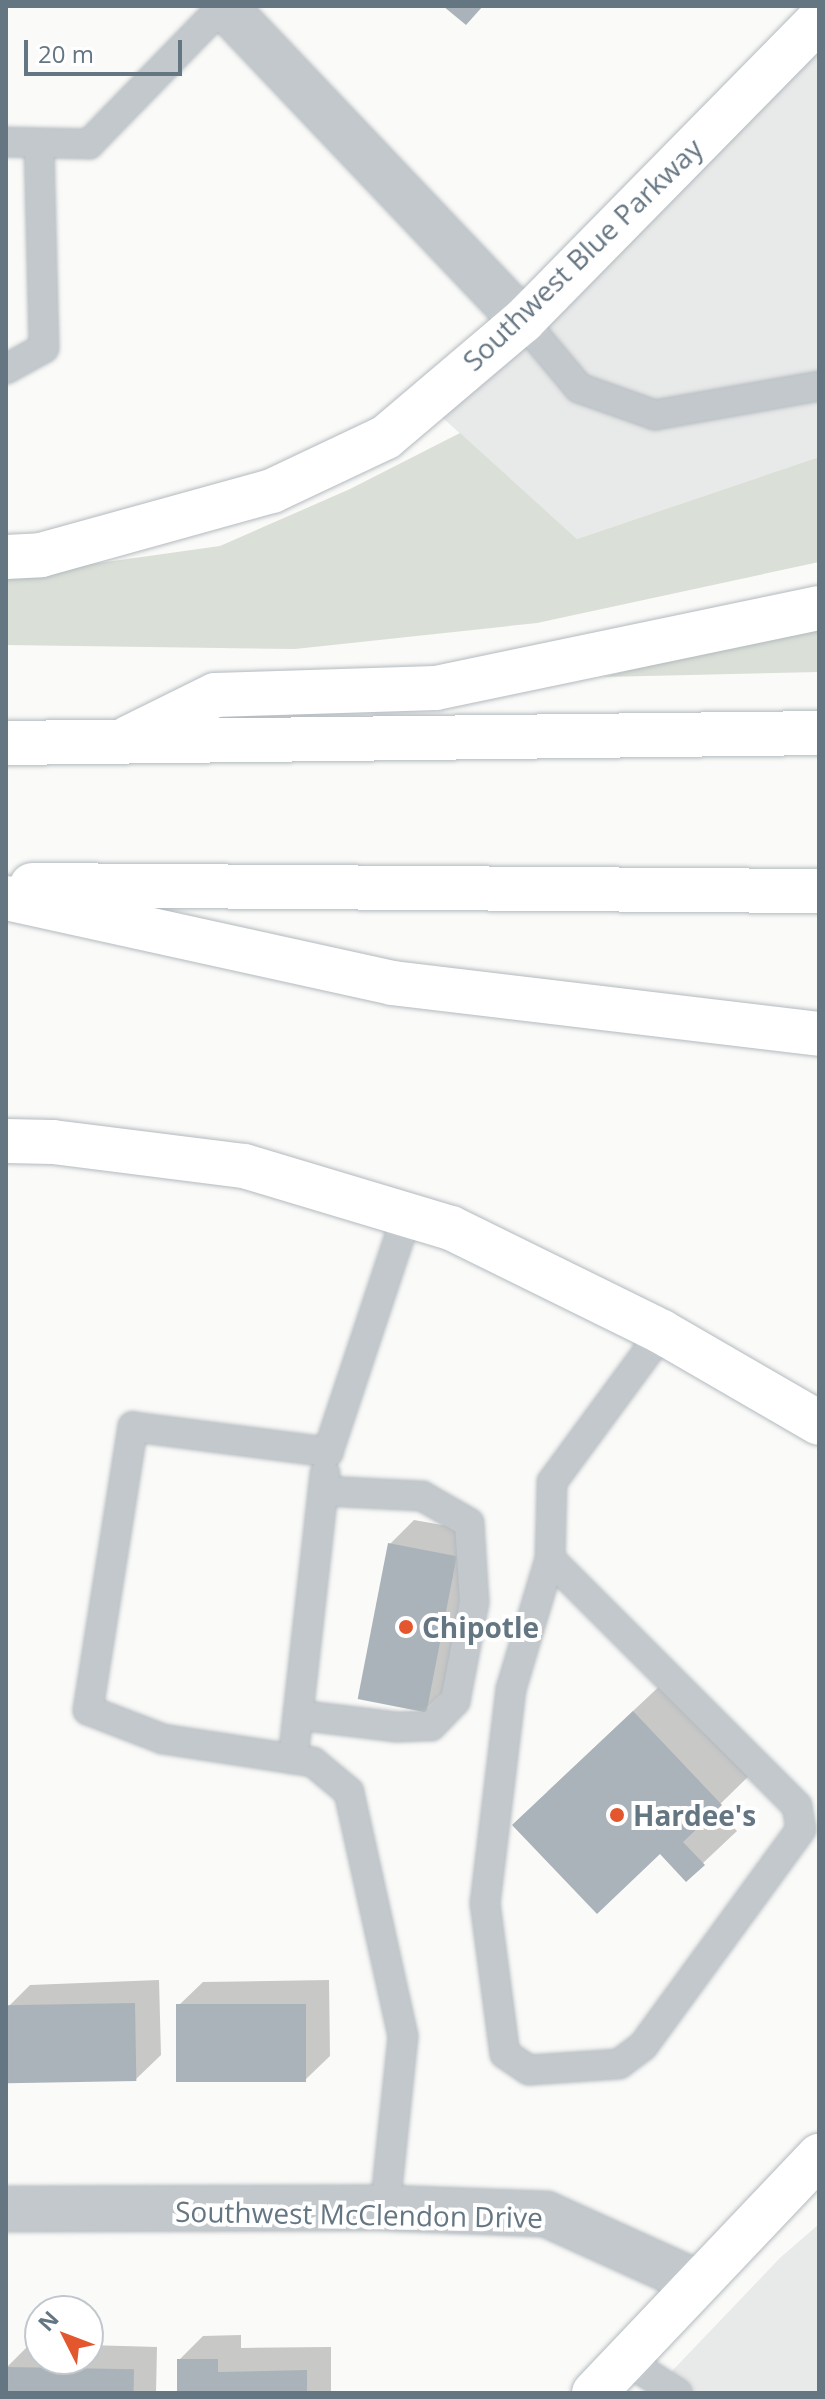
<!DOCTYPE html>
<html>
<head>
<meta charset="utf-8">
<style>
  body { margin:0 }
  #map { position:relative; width:825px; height:2399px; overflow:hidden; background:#fafaf8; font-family:"Open Sans",sans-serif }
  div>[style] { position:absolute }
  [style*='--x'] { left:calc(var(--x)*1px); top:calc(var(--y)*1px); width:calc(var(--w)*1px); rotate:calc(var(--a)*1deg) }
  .built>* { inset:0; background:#e8e9e9 }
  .green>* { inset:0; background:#dadfd7 }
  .shadow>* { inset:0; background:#0003 }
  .building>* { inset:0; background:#aab3b9; transform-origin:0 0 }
  .roads { filter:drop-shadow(0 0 2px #b3babf) drop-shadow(0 0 2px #b3babf) }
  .lane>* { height:28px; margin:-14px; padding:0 14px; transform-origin:14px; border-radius:14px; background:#c3c8cc }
  .street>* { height:44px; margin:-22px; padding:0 22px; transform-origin:22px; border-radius:22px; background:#c3c8cc }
  .secondary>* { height:44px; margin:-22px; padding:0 22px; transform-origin:22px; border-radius:22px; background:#fff }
  .highway>* { height:44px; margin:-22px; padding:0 22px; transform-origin:22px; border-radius:22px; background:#fff }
  .dots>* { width:22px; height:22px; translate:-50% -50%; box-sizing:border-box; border:4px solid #fff; border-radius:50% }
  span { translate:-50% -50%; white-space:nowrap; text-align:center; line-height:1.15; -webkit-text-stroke:8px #fff; paint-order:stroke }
  .street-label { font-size:28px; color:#657683 }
  .poi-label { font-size:28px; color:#657683; font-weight:700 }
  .left { translate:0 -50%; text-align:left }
  .frame { position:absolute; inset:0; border:8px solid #657683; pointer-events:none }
  .north { position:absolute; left:24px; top:2295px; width:80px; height:80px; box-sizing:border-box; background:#fff; border:2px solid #c1c8cd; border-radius:50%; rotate:312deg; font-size:22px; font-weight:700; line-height:32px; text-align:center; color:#657683 }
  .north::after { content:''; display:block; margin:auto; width:28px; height:36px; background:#e4572e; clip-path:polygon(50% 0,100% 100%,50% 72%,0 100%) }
  .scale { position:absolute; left:24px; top:40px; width:158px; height:36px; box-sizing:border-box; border:4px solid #657683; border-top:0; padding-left:10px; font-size:24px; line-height:28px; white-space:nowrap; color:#657683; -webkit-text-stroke:6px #fff; paint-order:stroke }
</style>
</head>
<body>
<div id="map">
  <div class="built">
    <div style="clip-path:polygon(819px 23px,819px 457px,577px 539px,435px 411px)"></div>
    <div style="clip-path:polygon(819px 2224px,819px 2393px,651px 2393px,780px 2258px)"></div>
  </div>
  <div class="green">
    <div style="clip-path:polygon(460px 433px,577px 539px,819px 457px,819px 562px,537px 623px,295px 649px,6px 645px,6px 576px,220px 546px,350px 489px)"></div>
    <div style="clip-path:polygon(819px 621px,819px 672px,603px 677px)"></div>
  </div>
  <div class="shadow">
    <div style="clip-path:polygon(414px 1520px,481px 1532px,451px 1684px,427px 1708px,390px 1544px)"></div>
    <div style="clip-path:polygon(666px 1680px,754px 1771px,715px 1809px,737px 1831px,686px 1879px,660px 1851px,547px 1792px)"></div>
    <div style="clip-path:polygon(159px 1980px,161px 2055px,136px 2079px,6px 2009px,30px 1985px)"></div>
    <div style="clip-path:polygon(329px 1980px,330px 2056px,305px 2080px,178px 2006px,203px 1982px)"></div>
    <div style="clip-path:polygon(241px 2335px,241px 2348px,331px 2347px,331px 2393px,179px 2393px,179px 2360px,203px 2336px)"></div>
    <div style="clip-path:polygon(30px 2344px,40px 2344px,40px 2359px,88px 2359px,88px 2345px,157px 2347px,156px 2393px,6px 2393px,6px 2368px)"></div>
  </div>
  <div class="building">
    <div style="clip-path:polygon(443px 6px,483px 6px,466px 25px)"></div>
    <div style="left:388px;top:1543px;width:70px;height:159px;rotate:11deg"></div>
    <div style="clip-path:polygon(633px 1711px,722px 1805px,683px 1842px,705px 1865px,686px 1882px,660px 1854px,597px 1914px,512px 1825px)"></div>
    <div style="left:135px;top:2003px;width:78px;height:129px;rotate:89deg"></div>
    <div style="left:306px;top:2004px;width:78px;height:130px;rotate:90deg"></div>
    <div style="clip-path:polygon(177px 2359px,218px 2359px,218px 2372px,307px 2370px,307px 2393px,177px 2393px)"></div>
    <div style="left:6px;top:2367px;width:128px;height:26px;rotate:1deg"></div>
  </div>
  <div class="roads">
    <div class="lane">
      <div style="--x:6;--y:142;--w:83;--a:1.4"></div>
      <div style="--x:89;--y:144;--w:192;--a:-45.8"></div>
      <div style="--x:523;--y:321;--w:87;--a:50.1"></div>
      <div style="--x:579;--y:388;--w:81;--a:19.6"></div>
      <div style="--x:655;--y:415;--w:167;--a:-10"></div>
      <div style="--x:6;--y:369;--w:43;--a:-28.9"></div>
      <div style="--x:44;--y:348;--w:203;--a:-91.4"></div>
      <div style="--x:550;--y:1559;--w:136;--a:106.7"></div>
      <div style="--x:511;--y:1689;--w:216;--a:96.9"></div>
      <div style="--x:485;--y:1903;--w:152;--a:82.5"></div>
      <div style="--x:505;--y:2054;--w:29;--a:34"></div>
      <div style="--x:529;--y:2070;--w:90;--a:-3.8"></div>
      <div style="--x:619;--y:2064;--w:30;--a:-37"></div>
      <div style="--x:643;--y:2046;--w:268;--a:-53.9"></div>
      <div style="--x:801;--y:1829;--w:23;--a:-100"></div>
      <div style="--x:797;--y:1806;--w:349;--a:-135"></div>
      <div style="--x:550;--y:1559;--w:77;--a:-88.5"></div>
      <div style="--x:552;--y:1482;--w:186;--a:-53.7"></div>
      <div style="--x:298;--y:1715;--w:100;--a:6.9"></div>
      <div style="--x:397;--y:1727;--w:34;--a:-2"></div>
      <div style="--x:431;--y:1726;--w:35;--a:-46"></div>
      <div style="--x:455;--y:1701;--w:101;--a:-79.1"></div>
      <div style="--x:474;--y:1602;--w:79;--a:-93.6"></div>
      <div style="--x:469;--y:1523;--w:54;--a:-150.1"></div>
      <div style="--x:422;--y:1496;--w:99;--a:-177.1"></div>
      <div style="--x:293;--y:1759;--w:287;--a:-83.6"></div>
      <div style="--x:385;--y:2208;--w:173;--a:-84"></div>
      <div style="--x:403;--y:2036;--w:250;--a:-102.5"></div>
      <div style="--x:349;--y:1792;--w:47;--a:-140.2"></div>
      <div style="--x:313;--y:1762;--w:152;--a:-171.3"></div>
      <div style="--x:163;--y:1739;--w:80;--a:-158.9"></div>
      <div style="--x:88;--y:1710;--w:287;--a:-81"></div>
      <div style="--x:133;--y:1427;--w:197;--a:7.3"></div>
      <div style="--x:328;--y:1452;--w:250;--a:-71.6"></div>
      <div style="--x:626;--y:2360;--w:61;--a:32.9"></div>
    </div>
    <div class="street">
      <div style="--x:224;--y:6;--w:434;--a:46.5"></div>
      <div style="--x:6;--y:2209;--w:379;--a:-0.2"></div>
      <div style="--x:385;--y:2208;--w:161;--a:2.1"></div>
      <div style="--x:546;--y:2214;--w:167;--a:24.4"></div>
    </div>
    <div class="secondary">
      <div style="--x:6;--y:557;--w:35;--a:-3"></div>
      <div style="--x:41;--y:555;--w:240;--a:-15.5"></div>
      <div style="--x:272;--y:491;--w:126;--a:-25.3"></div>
      <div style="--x:386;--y:437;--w:180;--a:-40.3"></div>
      <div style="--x:523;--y:321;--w:422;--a:-45.5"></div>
      <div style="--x:6;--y:1141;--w:47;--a:1.2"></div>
      <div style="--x:53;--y:1142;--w:193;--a:7.2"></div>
      <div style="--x:244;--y:1166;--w:216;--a:16.7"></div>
      <div style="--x:451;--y:1228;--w:235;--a:26.2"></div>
      <div style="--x:662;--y:1332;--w:181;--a:30.1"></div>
      <div style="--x:594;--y:2393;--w:327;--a:-46.5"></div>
    </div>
    <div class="highway">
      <div style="--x:128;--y:738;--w:97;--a:-26.3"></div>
      <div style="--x:215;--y:695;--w:221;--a:-1.8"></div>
      <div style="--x:436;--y:688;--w:391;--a:-11.8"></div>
      <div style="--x:6;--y:743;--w:813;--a:-0.7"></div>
      <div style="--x:32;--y:885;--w:787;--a:0.44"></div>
      <div style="--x:6;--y:898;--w:395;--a:12.4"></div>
      <div style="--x:392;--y:983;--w:430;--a:6.8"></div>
    </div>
  </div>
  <div class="dots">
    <div style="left:406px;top:1627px;background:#e4572e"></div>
    <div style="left:617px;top:1815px;background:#e4572e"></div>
  </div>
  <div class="street-label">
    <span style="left:582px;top:254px;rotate:-44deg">Southwest Blue Parkway</span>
    <span style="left:359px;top:2214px;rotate:1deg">Southwest McClendon Drive</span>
  </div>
  <div class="poi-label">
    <span class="left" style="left:422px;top:1627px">Chipotle</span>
    <span class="left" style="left:633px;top:1815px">Hardee's</span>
  </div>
  <div class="frame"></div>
  <div class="north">N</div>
  <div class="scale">20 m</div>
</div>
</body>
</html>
